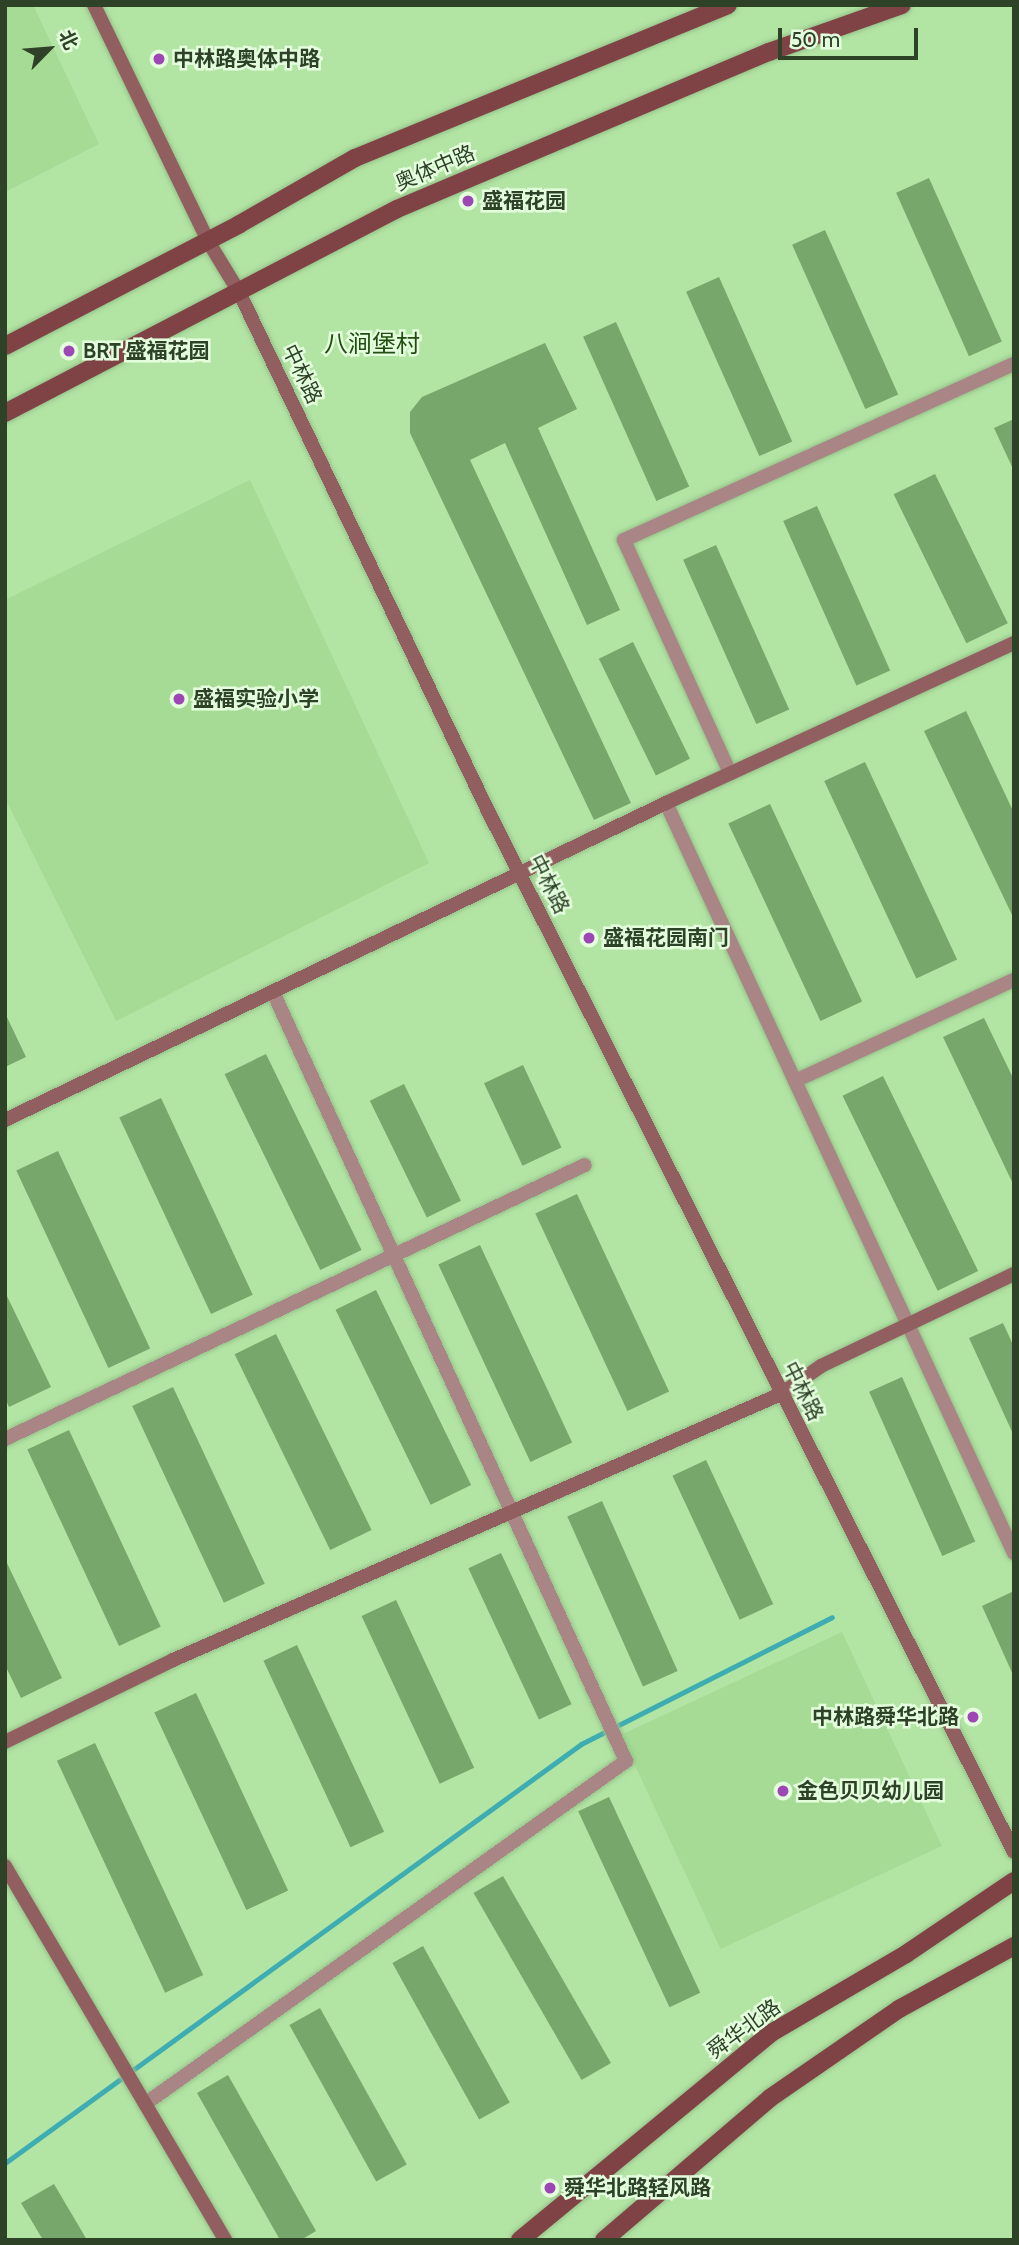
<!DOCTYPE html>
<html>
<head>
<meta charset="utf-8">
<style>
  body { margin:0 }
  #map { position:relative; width:1019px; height:2245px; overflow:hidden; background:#b2e4a4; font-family:Cabin,"Noto Sans SC",sans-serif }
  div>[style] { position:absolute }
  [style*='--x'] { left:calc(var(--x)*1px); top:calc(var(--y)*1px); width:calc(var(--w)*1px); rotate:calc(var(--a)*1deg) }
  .built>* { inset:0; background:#a5db94; transform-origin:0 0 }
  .stream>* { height:5px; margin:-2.5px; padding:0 2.5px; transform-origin:2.5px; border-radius:2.5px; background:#3eadb1 }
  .building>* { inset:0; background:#78a76b; transform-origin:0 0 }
  .roads { filter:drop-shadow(0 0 2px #95c089) drop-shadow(0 0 2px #95c089) }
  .street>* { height:14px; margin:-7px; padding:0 7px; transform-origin:7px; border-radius:7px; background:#a98585 }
  .secondary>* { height:14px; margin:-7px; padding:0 7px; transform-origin:7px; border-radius:7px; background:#925f60 }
  .primary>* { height:18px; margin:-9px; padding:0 9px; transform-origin:9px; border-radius:9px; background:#804345 }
  .dots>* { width:19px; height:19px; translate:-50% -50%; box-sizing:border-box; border:4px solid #e4fedd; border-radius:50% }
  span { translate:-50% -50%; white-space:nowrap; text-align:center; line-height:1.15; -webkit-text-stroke:5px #e4fedd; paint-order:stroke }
  .poi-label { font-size:21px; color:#2e4228; font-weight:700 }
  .left { translate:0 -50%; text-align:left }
  .right { translate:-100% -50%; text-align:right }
  .street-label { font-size:21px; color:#2e4228 }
  .quarter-label { font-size:24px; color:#214d11 }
  .frame { position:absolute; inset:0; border:7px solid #2e4228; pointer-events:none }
  .north { position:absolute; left:14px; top:14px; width:70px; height:70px; -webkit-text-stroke:5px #e4fedd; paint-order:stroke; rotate:65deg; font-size:19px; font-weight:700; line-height:28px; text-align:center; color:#2e4228 }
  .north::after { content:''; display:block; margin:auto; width:24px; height:32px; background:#2e4228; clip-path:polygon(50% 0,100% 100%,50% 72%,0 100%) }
  .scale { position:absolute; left:778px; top:28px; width:140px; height:32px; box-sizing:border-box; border:4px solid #2e4228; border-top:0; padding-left:9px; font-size:21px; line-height:24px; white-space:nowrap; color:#2e4228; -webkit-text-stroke:5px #e4fedd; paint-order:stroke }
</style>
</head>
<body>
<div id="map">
  <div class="built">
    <div style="clip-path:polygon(5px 5px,33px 5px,99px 144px,5px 192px)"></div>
    <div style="clip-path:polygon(250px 480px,429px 863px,116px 1021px,5px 798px,5px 600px)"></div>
    <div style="left:842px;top:1632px;width:236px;height:244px;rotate:65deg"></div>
  </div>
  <div class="stream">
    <div style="--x:5;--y:2163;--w:712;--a:-36.03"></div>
    <div style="--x:581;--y:1744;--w:281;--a:-26.8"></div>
  </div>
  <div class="building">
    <div style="left:929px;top:178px;width:179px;height:36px;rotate:66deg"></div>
    <div style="left:825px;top:230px;width:180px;height:36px;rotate:66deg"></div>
    <div style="left:719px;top:277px;width:180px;height:36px;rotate:66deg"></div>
    <div style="left:616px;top:322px;width:180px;height:36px;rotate:66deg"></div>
    <div style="clip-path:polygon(545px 343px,577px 409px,538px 428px,620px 610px,587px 625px,505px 443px,470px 460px,631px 803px,594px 820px,410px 433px,410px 412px,422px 397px)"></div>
    <div style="clip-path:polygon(1014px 419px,1014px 471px,994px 428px)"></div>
    <div style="left:935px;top:474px;width:166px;height:46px;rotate:64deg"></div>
    <div style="left:817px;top:506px;width:180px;height:37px;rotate:66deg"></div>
    <div style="left:716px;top:545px;width:180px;height:36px;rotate:66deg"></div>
    <div style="left:633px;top:642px;width:130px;height:38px;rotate:64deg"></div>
    <div style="clip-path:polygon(966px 711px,1014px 813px,1014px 919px,924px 731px)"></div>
    <div style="left:865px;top:762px;width:218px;height:45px;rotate:65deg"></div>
    <div style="left:770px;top:804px;width:218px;height:46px;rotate:65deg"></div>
    <div style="clip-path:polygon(5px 1013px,26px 1057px,5px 1067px)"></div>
    <div style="clip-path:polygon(984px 1018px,1014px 1080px,1014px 1186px,943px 1037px)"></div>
    <div style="left:266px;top:1054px;width:218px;height:46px;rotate:64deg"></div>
    <div style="left:523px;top:1065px;width:91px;height:43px;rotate:65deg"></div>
    <div style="left:883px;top:1076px;width:217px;height:45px;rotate:64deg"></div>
    <div style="left:404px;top:1084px;width:130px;height:38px;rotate:64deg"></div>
    <div style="left:161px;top:1098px;width:217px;height:46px;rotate:65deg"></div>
    <div style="left:58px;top:1151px;width:218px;height:46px;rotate:65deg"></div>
    <div style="left:577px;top:1194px;width:218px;height:46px;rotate:65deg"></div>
    <div style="left:480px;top:1245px;width:218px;height:46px;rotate:65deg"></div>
    <div style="left:376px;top:1290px;width:217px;height:45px;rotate:64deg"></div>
    <div style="clip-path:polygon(5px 1292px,51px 1387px,9px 1407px,5px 1398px)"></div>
    <div style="clip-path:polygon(1003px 1323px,1014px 1347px,1014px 1436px,969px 1338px)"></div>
    <div style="left:276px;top:1334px;width:218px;height:46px;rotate:64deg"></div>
    <div style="left:902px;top:1377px;width:180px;height:36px;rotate:66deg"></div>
    <div style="left:173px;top:1387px;width:217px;height:45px;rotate:65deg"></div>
    <div style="left:69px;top:1430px;width:217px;height:46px;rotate:65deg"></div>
    <div style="left:706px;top:1460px;width:159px;height:37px;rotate:65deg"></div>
    <div style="left:602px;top:1501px;width:186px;height:38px;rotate:66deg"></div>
    <div style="left:501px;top:1553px;width:167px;height:36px;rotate:65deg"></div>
    <div style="clip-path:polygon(5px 1559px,62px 1678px,21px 1698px,5px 1665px)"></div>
    <div style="clip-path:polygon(1014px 1591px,1014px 1677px,982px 1606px)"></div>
    <div style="left:396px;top:1600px;width:185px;height:38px;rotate:65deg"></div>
    <div style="left:297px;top:1645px;width:206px;height:37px;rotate:65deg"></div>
    <div style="left:196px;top:1693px;width:218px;height:46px;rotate:65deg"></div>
    <div style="left:95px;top:1743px;width:256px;height:42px;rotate:65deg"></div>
    <div style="left:609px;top:1797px;width:216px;height:34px;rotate:65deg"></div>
    <div style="left:503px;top:1876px;width:216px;height:34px;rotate:60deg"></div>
    <div style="left:423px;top:1946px;width:179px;height:35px;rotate:61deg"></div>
    <div style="left:320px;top:2008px;width:179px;height:35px;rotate:61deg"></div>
    <div style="clip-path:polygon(228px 2075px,316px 2231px,301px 2240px,280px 2240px,197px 2093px)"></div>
    <div style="clip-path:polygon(54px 2184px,87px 2240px,43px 2240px,21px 2203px)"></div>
  </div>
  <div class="roads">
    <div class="street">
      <div style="--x:730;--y:773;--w:256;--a:-114.5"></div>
      <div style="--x:624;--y:540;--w:428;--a:-24.3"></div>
      <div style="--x:666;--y:803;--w:827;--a:65.11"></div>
      <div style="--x:795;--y:1081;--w:241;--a:-24.8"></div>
      <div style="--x:5;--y:1439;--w:641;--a:-25.29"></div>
      <div style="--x:145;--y:2104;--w:591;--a:-35.49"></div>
      <div style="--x:626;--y:1761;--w:846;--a:-114.66"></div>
    </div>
    <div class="secondary">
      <div style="--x:94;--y:5;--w:262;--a:64.2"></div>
      <div style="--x:208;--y:241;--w:60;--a:58.7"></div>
      <div style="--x:239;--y:292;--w:578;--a:64.37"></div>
      <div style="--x:489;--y:813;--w:1164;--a:63.19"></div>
      <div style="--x:5;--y:1120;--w:733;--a:-25.62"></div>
      <div style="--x:666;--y:803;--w:383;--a:-24.7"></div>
      <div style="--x:5;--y:1742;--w:187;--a:-26"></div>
      <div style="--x:173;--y:1660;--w:664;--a:-23.63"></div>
      <div style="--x:781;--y:1394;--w:49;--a:-35"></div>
      <div style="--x:821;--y:1366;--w:214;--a:-25.5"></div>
      <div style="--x:5;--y:1866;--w:434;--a:59.5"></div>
    </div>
    <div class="primary">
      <div style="--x:5;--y:346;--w:263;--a:-27.4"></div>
      <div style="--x:238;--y:225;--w:135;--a:-29.8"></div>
      <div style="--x:355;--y:158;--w:403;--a:-22.3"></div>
      <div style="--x:5;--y:413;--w:442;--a:-27.5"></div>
      <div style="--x:397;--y:209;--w:404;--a:-22.9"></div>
      <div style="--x:769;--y:52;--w:141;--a:-19.5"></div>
      <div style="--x:520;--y:2240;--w:325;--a:-39.5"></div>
      <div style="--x:771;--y:2033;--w:156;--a:-30.3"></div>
      <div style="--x:906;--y:1954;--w:130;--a:-34.1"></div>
      <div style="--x:604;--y:2240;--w:218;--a:-40.5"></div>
      <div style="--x:770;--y:2098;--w:157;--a:-34.6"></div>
      <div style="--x:899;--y:2009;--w:131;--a:-28.7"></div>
    </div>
  </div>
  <div class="dots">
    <div style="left:159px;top:59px;background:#9d47b4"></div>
    <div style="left:468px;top:201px;background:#9d47b4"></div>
    <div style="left:69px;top:351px;background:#9d47b4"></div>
    <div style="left:179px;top:699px;background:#9d47b4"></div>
    <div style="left:589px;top:938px;background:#9d47b4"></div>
    <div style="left:973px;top:1717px;background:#9d47b4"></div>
    <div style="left:783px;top:1791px;background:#9d47b4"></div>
    <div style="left:550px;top:2188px;background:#9d47b4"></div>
  </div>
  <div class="poi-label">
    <span class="left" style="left:173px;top:59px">中林路奥体中路</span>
    <span class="left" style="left:482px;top:201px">盛福花园</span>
    <span class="left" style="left:83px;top:351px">BRT 盛福花园</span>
    <span class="left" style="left:193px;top:699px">盛福实验小学</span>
    <span class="left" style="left:603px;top:938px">盛福花园南门</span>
    <span class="right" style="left:959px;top:1717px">中林路舜华北路</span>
    <span class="left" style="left:797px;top:1791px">金色贝贝幼儿园</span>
    <span class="left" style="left:564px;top:2188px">舜华北路轻风路</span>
  </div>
  <div class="street-label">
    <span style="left:435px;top:168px;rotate:-23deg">奥体中路</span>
    <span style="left:302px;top:374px;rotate:64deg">中林路</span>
    <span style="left:549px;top:884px;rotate:63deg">中林路</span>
    <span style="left:803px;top:1391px;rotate:63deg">中林路</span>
    <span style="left:744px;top:2029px;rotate:-36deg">舜华北路</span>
  </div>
  <div class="quarter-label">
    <span style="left:372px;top:344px">八涧堡村</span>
  </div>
  <div class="frame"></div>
  <div class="north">北</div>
  <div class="scale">50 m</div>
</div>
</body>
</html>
